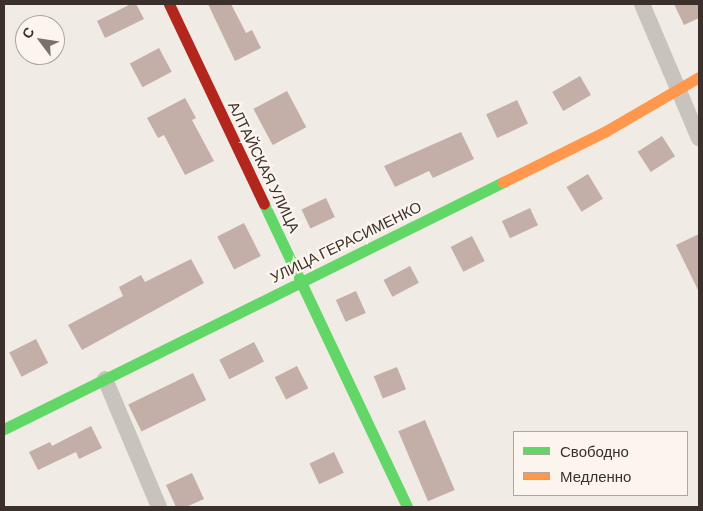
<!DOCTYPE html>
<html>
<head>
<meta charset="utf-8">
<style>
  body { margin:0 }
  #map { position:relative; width:703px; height:511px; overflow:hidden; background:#f0ebe5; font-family:Barlow,sans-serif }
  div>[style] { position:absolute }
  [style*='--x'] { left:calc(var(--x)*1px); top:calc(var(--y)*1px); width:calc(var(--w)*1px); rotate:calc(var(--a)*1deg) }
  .building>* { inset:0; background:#c3afa7; transform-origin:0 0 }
  .street>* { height:16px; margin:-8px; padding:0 8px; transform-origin:8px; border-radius:8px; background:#c9c3be }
  .fast>* { height:11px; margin:-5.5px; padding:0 5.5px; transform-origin:5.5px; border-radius:5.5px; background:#63d668 }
  .slow>* { height:11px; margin:-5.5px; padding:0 5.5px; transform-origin:5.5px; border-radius:5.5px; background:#ff974d }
  .jam>* { height:11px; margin:-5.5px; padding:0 5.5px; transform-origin:5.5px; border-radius:5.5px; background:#b3261e }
  span { translate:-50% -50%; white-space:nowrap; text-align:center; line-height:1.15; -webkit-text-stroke:4.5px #fbf5ee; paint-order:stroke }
  .street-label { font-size:15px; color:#3b302b }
  .frame { position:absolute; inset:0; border:5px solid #3b302b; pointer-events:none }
  .legend { position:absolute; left:513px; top:431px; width:175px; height:65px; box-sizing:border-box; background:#fbf5ee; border:1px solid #aea6a0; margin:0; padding:6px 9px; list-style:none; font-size:15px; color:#3b302b }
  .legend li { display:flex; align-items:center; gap:10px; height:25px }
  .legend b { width:25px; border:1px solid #aea6a0 }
  .north { position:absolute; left:15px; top:15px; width:50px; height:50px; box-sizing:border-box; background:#fbf5ee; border:1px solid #aea6a0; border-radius:50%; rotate:301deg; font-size:14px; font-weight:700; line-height:20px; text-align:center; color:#3b302b }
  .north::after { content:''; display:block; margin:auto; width:18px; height:22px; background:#7a716c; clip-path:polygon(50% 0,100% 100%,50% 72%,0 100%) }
</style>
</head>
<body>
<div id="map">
  <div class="building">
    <div style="clip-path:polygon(131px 4px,136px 4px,144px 19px,105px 38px,97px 21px)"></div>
    <div style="clip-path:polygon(208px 4px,231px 4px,246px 33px,252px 30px,261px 48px,235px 61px)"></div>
    <div style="clip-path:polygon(674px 4px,699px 4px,699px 18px,684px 25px)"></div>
    <div style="left:159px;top:48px;width:27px;height:33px;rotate:62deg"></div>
    <div style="left:580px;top:76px;width:22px;height:32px;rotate:60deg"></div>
    <div style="left:287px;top:91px;width:41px;height:38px;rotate:62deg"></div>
    <div style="clip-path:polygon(185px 98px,196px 118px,192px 120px,214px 161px,185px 175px,164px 135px,158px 138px,147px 118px)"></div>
    <div style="left:517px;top:100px;width:26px;height:34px;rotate:65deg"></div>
    <div style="clip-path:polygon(461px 132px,474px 159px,433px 178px,429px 171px,395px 187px,384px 166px)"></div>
    <div style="left:662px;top:136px;width:24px;height:29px;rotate:57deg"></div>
    <div style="left:588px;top:174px;width:29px;height:25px;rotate:59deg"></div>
    <div style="left:326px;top:198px;width:21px;height:27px;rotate:65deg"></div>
    <div style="left:530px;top:208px;width:19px;height:31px;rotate:65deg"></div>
    <div style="left:244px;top:223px;width:37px;height:30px;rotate:63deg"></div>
    <div style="clip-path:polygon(699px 234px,699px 292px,676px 245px)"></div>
    <div style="left:472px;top:236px;width:28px;height:24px;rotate:63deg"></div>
    <div style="clip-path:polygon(191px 259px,204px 283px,82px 350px,68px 325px,123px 296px,119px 287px,141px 275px,145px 282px)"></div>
    <div style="left:410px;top:266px;width:19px;height:30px;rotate:62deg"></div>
    <div style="left:356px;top:291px;width:24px;height:22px;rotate:66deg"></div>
    <div style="left:36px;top:339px;width:27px;height:30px;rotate:63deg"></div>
    <div style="left:254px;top:342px;width:22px;height:39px;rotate:63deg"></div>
    <div style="left:297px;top:366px;width:25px;height:25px;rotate:63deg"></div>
    <div style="left:397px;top:367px;width:24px;height:25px;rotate:68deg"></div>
    <div style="left:193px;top:373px;width:30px;height:72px;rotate:64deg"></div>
    <div style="left:425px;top:420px;width:76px;height:29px;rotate:67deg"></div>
    <div style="clip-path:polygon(91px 426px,102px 448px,79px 459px,76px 452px,38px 470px,29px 452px,50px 442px,52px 446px)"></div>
    <div style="left:334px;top:452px;width:23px;height:27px;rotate:65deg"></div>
    <div style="clip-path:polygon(192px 473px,204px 499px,186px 507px,176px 507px,166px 485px)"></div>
  </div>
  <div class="street">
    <div style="--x:642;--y:4;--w:146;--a:67"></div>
    <div style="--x:105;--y:379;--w:139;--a:67.1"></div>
  </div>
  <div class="fast">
    <div style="--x:264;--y:204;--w:335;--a:64.7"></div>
    <div style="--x:4;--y:429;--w:557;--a:-26.33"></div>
  </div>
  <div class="slow">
    <div style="--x:503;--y:182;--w:115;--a:-26.3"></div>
    <div style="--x:606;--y:131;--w:108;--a:-30.1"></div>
  </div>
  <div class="jam">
    <div style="--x:169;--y:4;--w:221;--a:64.6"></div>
  </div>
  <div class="street-label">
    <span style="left:264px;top:167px;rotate:64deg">АЛТАЙСКАЯ УЛИЦА</span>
    <span style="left:346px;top:242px;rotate:-26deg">УЛИЦА ГЕРАСИМЕНКО</span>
  </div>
  <div class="frame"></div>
  <ul class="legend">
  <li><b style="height:6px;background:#63d668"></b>Свободно</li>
  <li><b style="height:6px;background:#ff974d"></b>Медленно</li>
  </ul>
  <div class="north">С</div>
</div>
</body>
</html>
